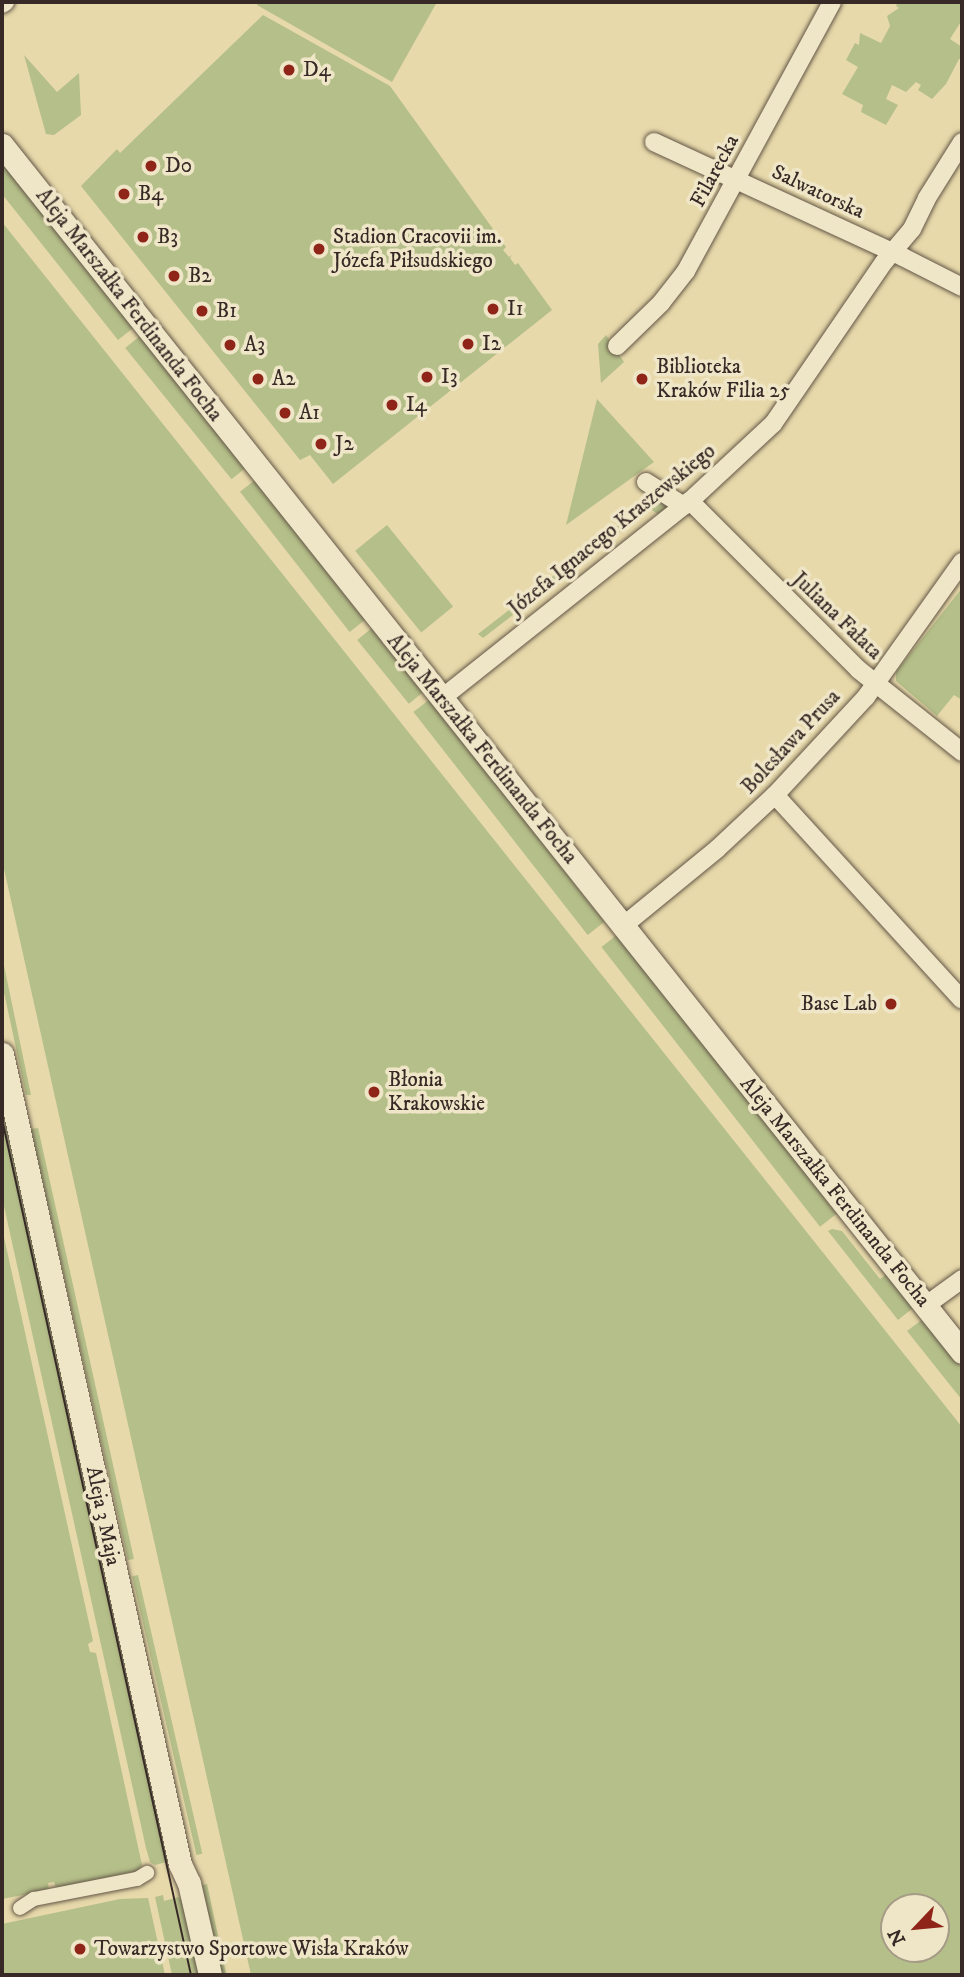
<!DOCTYPE html>
<html>
<head>
<meta charset="utf-8">
<style>
  body { margin:0 }
  #map { position:relative; width:964px; height:1977px; overflow:hidden; background:#e7d9aa; font-family:"IM FELL DW Pica",serif }
  div>[style] { position:absolute }
  [style*='--x'] { left:calc(var(--x)*1px); top:calc(var(--y)*1px); width:calc(var(--w)*1px); rotate:calc(var(--a)*1deg) }
  .green>* { inset:0; background:#b5bf89; transform-origin:0 0 }
  .roads { filter:drop-shadow(0 0 2px #635647) drop-shadow(0 0 2px #635647) }
  .pedestrian>* { height:14px; margin:-7px; padding:0 7px; transform-origin:7px; border-radius:7px; background:#efe6c8 }
  .minor>* { height:18px; margin:-9px; padding:0 9px; transform-origin:9px; border-radius:9px; background:#efe6c8 }
  .tertiary>* { height:23px; margin:-11.5px; padding:0 11.5px; transform-origin:11.5px; border-radius:11.5px; background:#efe6c8 }
  .tram>* { height:2px; margin:-1px; padding:0 1px; transform-origin:1px; border-radius:1px; background:#372a26 }
  .dots>* { width:19px; height:19px; translate:-50% -50%; box-sizing:border-box; border:4px solid #efe6c8; border-radius:50% }
  span { translate:-50% -50%; white-space:nowrap; text-align:center; line-height:1.15; -webkit-text-stroke:7px #efe6c8; paint-order:stroke }
  .poi-label { font-size:21px; color:#372a26 }
  .left { translate:0 -50%; text-align:left }
  .right { translate:-100% -50%; text-align:right }
  .street-label { font-size:21px; color:#372a26 }
  .frame { position:absolute; inset:0; border:4px solid #372a26; pointer-events:none }
  .north { position:absolute; left:880px; top:1893px; width:70px; height:70px; box-sizing:border-box; background:#efe6c8; border:2px solid #a59b87; border-radius:50%; rotate:244deg; font-size:19px; font-weight:700; line-height:28px; text-align:center; color:#372a26 }
  .north::after { content:''; display:block; margin:auto; width:24px; height:32px; background:#8f2418; clip-path:polygon(50% 0,100% 100%,50% 72%,0 100%) }
</style>
</head>
<body>
<div id="map">
  <div class="green">
    <div style="clip-path:polygon(259px 2px,437px 2px,392px 82px,257px 5px)"></div>
    <div style="clip-path:polygon(898px 2px,962px 2px,962px 20px,950px 39px,962px 47px,962px 59px,959px 59px,946px 84px,932px 99px,918px 90px,921px 85px,916px 82px,906px 92px,892px 85px,886px 99px,898px 105px,886px 125px,861px 112px,863px 105px,842px 94px,858px 67px,846px 60px,855px 43px,859px 45px,860px 33px,881px 43px,890px 26px,887px 16px,899px 8px,896px 6px)"></div>
    <div style="clip-path:polygon(263px 15px,390px 86px,506px 247px,503px 250px,509px 257px,512px 255px,510px 258px,515px 265px,518px 263px,552px 310px,333px 484px,310px 455px,300px 460px,81px 186px,117px 149px,120px 153px)"></div>
    <div style="clip-path:polygon(24px 55px,57px 92px,79px 73px,81px 115px,54px 135px,46px 134px)"></div>
    <div style="clip-path:polygon(2px 162px,133px 328px,118px 340px,2px 194px)"></div>
    <div style="clip-path:polygon(evenodd,2px 222px,962px 1427px,962px 1975px,251px 1975px,2px 860px,2px 222px,894px 1907px,936px 1907px,936px 1949px,894px 1949px,894px 1907px)"></div>
    <div style="clip-path:polygon(606px 335px,624px 362px,601px 383px,598px 344px)"></div>
    <div style="left:140px;top:336px;width:169px;height:19px;rotate:51deg"></div>
    <div style="clip-path:polygon(597px 399px,654px 462px,566px 525px)"></div>
    <div style="left:255px;top:480px;width:178px;height:19px;rotate:52deg"></div>
    <div style="clip-path:polygon(656px 496px,672px 509px,662px 517px,650px 509px,483px 638px,478px 634px)"></div>
    <div style="left:387px;top:525px;width:105px;height:41px;rotate:51deg"></div>
    <div style="clip-path:polygon(962px 588px,962px 700px,954px 695px,937px 716px,896px 681px,896px 672px)"></div>
    <div style="left:372px;top:628px;width:82px;height:19px;rotate:51deg"></div>
    <div style="left:430px;top:699px;width:283px;height:21px;rotate:52deg"></div>
    <div style="left:618px;top:934px;width:355px;height:21px;rotate:52deg"></div>
    <div style="clip-path:polygon(2px 956px,31px 1095px,26px 1095px,2px 983px)"></div>
    <div style="clip-path:polygon(2px 1076px,175px 1860px,155px 1865px,150px 1862px,146px 1848px,2px 1197px)"></div>
    <div style="clip-path:polygon(38px 1128px,134px 1559px,128px 1560px,31px 1129px)"></div>
    <div style="clip-path:polygon(2px 1228px,93px 1641px,88px 1644px,90px 1652px,96px 1653px,142px 1865px,138px 1871px,56px 1888px,54px 1882px,48px 1883px,49px 1890px,2px 1899px)"></div>
    <div style="clip-path:polygon(832px 1229px,842px 1231px,880px 1279px,887px 1274px,913px 1308px,898px 1320px,828px 1231px)"></div>
    <div style="clip-path:polygon(923px 1319px,962px 1368px,962px 1400px,907px 1331px)"></div>
    <div style="left:138px;top:1575px;width:286px;height:6px;rotate:77deg"></div>
    <div style="left:207px;top:1884px;width:93px;height:7px;rotate:78deg"></div>
    <div style="clip-path:polygon(163px 1895px,164px 1901px,178px 1897px,182px 1900px,201px 1975px,172px 1975px,155px 1897px)"></div>
    <div style="clip-path:polygon(148px 1898px,165px 1975px,2px 1975px,2px 1924px,120px 1899px)"></div>
  </div>
  <div class="roads">
    <div class="pedestrian">
      <div style="--x:20;--y:1908;--w:17;--a:-33"></div>
      <div style="--x:34;--y:1899;--w:105;--a:-11"></div>
      <div style="--x:137;--y:1879;--w:12;--a:-31"></div>
    </div>
    <div class="minor">
      <div style="--x:2;--y:4;--w:4;--a:-34"></div>
      <div style="--x:654;--y:142;--w:274;--a:24.8"></div>
      <div style="--x:903;--y:257;--w:66;--a:27"></div>
      <div style="--x:617;--y:346;--w:62;--a:-44.3"></div>
      <div style="--x:661;--y:303;--w:41;--a:-52"></div>
      <div style="--x:686;--y:271;--w:306;--a:-61.5"></div>
      <div style="--x:646;--y:482;--w:45;--a:32.3"></div>
      <div style="--x:690;--y:501;--w:239;--a:45"></div>
      <div style="--x:859;--y:670;--w:132;--a:38.5"></div>
      <div style="--x:442;--y:698;--w:317;--a:-38.5"></div>
      <div style="--x:690;--y:501;--w:113;--a:-42.9"></div>
      <div style="--x:773;--y:424;--w:196;--a:-55.6"></div>
      <div style="--x:884;--y:262;--w:43;--a:-49.7"></div>
      <div style="--x:912;--y:229;--w:34;--a:-64"></div>
      <div style="--x:927;--y:198;--w:66;--a:-58"></div>
      <div style="--x:775;--y:795;--w:277;--a:47.6"></div>
      <div style="--x:623;--y:926;--w:122;--a:-39.3"></div>
      <div style="--x:717;--y:849;--w:79;--a:-43"></div>
      <div style="--x:775;--y:795;--w:134;--a:-47.1"></div>
      <div style="--x:866;--y:697;--w:166;--a:-54.6"></div>
      <div style="--x:925;--y:1306;--w:46;--a:-36.1"></div>
    </div>
    <div class="tertiary">
      <div style="--x:2;--y:145;--w:1542;--a:51.5"></div>
      <div style="--x:2;--y:1054;--w:829;--a:77.61"></div>
      <div style="--x:180;--y:1864;--w:21;--a:65"></div>
      <div style="--x:189;--y:1883;--w:94;--a:77.1"></div>
    </div>
  </div>
  <div class="tram">
    <div style="--x:2;--y:1119;--w:877;--a:77.55"></div>
  </div>
  <div class="dots">
    <div style="left:289px;top:70px;background:#8f2418"></div>
    <div style="left:151px;top:166px;background:#8f2418"></div>
    <div style="left:124px;top:194px;background:#8f2418"></div>
    <div style="left:143px;top:237px;background:#8f2418"></div>
    <div style="left:319px;top:249px;background:#8f2418"></div>
    <div style="left:174px;top:276px;background:#8f2418"></div>
    <div style="left:493px;top:309px;background:#8f2418"></div>
    <div style="left:202px;top:311px;background:#8f2418"></div>
    <div style="left:468px;top:344px;background:#8f2418"></div>
    <div style="left:230px;top:345px;background:#8f2418"></div>
    <div style="left:427px;top:377px;background:#8f2418"></div>
    <div style="left:258px;top:379px;background:#8f2418"></div>
    <div style="left:642px;top:379px;background:#8f2418"></div>
    <div style="left:392px;top:405px;background:#8f2418"></div>
    <div style="left:285px;top:413px;background:#8f2418"></div>
    <div style="left:321px;top:444px;background:#8f2418"></div>
    <div style="left:891px;top:1004px;background:#8f2418"></div>
    <div style="left:374px;top:1092px;background:#8f2418"></div>
    <div style="left:80px;top:1949px;background:#8f2418"></div>
  </div>
  <div class="poi-label">
    <span class="left" style="left:303px;top:70px">D4</span>
    <span class="left" style="left:165px;top:166px">D0</span>
    <span class="left" style="left:138px;top:194px">B4</span>
    <span class="left" style="left:157px;top:237px">B3</span>
    <span class="left" style="left:333px;top:249px">Stadion Cracovii im.<br>Józefa Piłsudskiego</span>
    <span class="left" style="left:188px;top:276px">B2</span>
    <span class="left" style="left:507px;top:309px">I1</span>
    <span class="left" style="left:216px;top:311px">B1</span>
    <span class="left" style="left:482px;top:344px">I2</span>
    <span class="left" style="left:244px;top:345px">A3</span>
    <span class="left" style="left:656px;top:379px">Biblioteka<br>Kraków Filia 25</span>
    <span class="left" style="left:441px;top:377px">I3</span>
    <span class="left" style="left:272px;top:379px">A2</span>
    <span class="left" style="left:406px;top:405px">I4</span>
    <span class="left" style="left:299px;top:413px">A1</span>
    <span class="left" style="left:335px;top:444px">J2</span>
    <span class="right" style="left:877px;top:1004px">Base Lab</span>
    <span class="left" style="left:388px;top:1092px">Błonia<br>Krakowskie</span>
    <span class="left" style="left:94px;top:1949px">Towarzystwo Sportowe Wisła Kraków</span>
  </div>
  <div class="street-label">
    <span style="left:715px;top:171px;rotate:-62deg">Filarecka</span>
    <span style="left:818px;top:192px;rotate:25deg">Salwatorska</span>
    <span style="left:129px;top:305px;rotate:52deg">Aleja Marszałka Ferdinanda Focha</span>
    <span style="left:612px;top:530px;rotate:-39deg">Józefa Ignacego Kraszewskiego</span>
    <span style="left:837px;top:616px;rotate:44deg">Juliana Fałata</span>
    <span style="left:791px;top:742px;rotate:-47deg">Bolesława Prusa</span>
    <span style="left:482px;top:749px;rotate:51deg">Aleja Marszałka Ferdinanda Focha</span>
    <span style="left:835px;top:1192px;rotate:51deg">Aleja Marszałka Ferdinanda Focha</span>
    <span style="left:103px;top:1516px;rotate:78deg">Aleja 3 Maja</span>
  </div>
  <div class="frame"></div>
  <div class="north">N</div>
</div>
</body>
</html>
